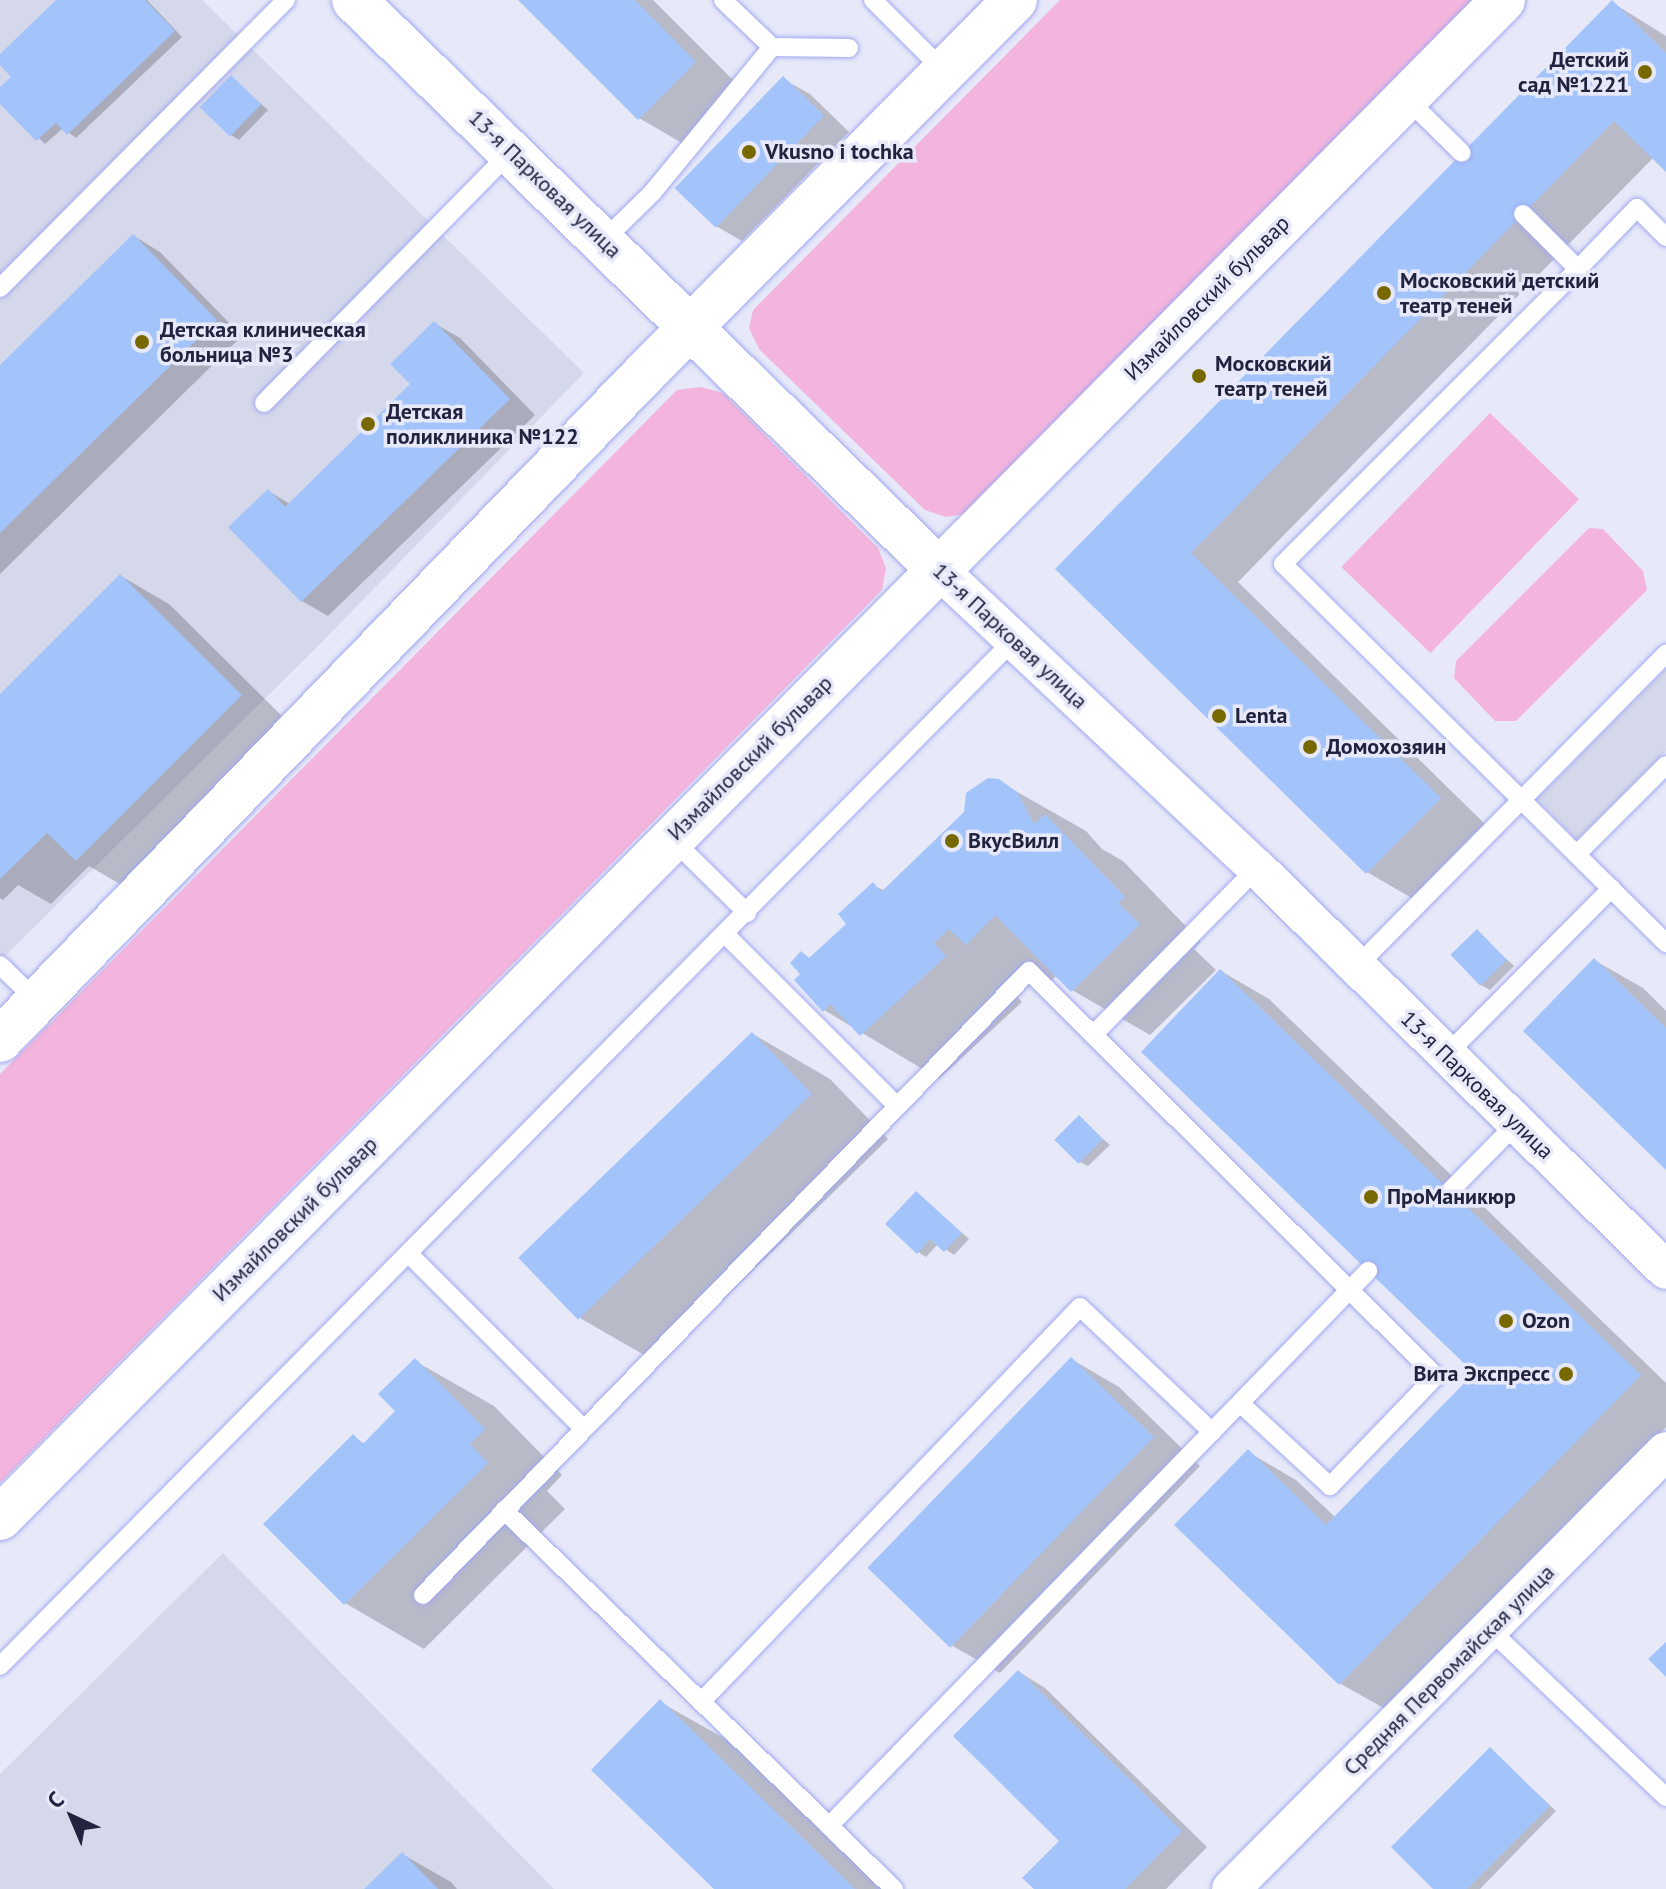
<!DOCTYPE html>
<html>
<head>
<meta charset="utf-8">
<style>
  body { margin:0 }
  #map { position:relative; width:1666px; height:1889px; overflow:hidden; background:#e7e9f9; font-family:"PT Sans",sans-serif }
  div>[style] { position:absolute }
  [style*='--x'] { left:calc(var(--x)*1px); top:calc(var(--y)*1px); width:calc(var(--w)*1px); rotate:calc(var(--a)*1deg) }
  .built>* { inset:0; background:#d5d8ea }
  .green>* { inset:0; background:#f3b5dd; transform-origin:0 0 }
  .shadow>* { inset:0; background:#0003 }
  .building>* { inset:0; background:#a3c4fa; transform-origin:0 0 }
  .roads { filter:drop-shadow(0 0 2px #a2a8f1) drop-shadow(0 0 2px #a2a8f1) }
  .lane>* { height:18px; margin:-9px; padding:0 9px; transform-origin:9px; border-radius:9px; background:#fff }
  .street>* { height:38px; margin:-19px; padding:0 19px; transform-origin:19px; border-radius:19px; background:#fff }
  .secondary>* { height:44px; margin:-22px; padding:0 22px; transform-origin:22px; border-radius:22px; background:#fff }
  .dots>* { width:22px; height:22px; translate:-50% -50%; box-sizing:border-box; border:4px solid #e7e9f9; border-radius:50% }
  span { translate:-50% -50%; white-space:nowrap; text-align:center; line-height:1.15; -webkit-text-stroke:7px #e7e9f9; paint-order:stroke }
  .poi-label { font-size:22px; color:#21233f; font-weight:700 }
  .right { translate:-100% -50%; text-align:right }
  .left { translate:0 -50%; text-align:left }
  .street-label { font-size:22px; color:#21233f }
  .north { position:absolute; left:32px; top:1777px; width:80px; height:80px; -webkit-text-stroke:6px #e7e9f9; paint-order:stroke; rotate:316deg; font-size:22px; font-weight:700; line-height:32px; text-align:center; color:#21233f }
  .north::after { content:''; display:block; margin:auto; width:28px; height:36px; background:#21233f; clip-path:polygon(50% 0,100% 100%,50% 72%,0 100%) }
</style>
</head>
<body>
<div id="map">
  <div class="built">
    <div style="clip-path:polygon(0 0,202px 0,584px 373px,319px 645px,0 961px)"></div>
    <div style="clip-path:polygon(1666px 669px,1666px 751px,1577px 840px,1537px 799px)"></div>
    <div style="clip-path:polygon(223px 1553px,554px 1889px,0 1889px,0 1774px)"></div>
  </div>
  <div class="green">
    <div style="clip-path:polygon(1060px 0,1472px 0,965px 514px,946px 517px,925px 510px,759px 349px,749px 328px,753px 310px)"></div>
    <div style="clip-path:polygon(701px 387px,723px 393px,878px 548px,886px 568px,882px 590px,0 1483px,0 1074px,677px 390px)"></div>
    <div style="left:1490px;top:413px;width:124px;height:214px;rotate:44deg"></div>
    <div style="clip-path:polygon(1589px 528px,1603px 529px,1643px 571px,1647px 590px,1516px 721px,1495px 721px,1454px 678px,1456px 661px)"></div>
  </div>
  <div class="shadow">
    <div style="clip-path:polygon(59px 0,147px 0,182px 37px,76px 138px,63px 128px,45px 144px,0 101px,0 90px,14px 77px,0 62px,0 57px)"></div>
    <div style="clip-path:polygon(521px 0,653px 0,743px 90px,687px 146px,639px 118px)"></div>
    <div style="clip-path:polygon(1613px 3px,1666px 36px,1666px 169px,1654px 157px,1238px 582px,1488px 827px,1415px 900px,1367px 872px,1057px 569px)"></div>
    <div style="clip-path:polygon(231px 78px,268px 110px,239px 140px,231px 135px)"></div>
    <div style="clip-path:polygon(783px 79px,810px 94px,849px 132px,742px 241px,716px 226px)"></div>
    <div style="clip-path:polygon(134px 236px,160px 252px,242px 336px,0 574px,0 368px)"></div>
    <div style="clip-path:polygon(434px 323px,460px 338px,535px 415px,328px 616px,302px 601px,268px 491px,290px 504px,413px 384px)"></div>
    <div style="clip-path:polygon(121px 576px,169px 604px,289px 723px,125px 887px,89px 866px,51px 904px,18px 885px,3px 900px,0 898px,0 697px)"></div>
    <div style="clip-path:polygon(988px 780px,1007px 786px,1086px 831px,1102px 849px,1123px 861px,1201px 942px,1194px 949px,1216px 970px,1150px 1035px,1072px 990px,1057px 975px,1044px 988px,1023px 976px,1010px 989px,1022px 1002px,939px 1079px,824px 1010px,810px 959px,849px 924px,873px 885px,885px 891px,966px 813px,968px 794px)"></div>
    <div style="clip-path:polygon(1477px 932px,1514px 966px,1490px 990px,1481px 985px)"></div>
    <div style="clip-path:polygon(1594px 960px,1643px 988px,1666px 1011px,1666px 1167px)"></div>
    <div style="clip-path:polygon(1221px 971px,1269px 999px,1666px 1383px,1666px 1427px,1389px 1711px,1341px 1684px,1177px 1525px,1248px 1452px,1296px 1480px,1336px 1518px,1476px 1373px)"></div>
    <div style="clip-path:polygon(753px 1034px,830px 1079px,888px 1139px,658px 1363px,580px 1318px)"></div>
    <div style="clip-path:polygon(1079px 1118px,1110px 1145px,1088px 1166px,1080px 1162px)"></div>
    <div style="clip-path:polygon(917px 1193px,969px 1239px,954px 1255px,938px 1244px,926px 1257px,918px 1252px)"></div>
    <div style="clip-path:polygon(1071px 1359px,1119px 1387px,1200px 1466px,1000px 1673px,951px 1645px)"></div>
    <div style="clip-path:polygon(415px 1361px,494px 1406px,562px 1475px,547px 1491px,565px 1509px,424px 1649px,345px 1603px,353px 1437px,365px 1444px,398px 1411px)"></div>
    <div style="clip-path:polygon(1019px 1672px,1045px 1688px,1207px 1847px,1166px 1889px,1036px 1889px,1062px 1841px)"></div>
    <div style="clip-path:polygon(660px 1702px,738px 1746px,884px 1889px,716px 1889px)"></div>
    <div style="clip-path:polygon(1490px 1749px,1556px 1811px,1480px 1889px,1436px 1889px)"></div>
    <div style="clip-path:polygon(402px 1854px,451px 1882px,457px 1889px,367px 1889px)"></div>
  </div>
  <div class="building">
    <div style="clip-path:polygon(56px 0,145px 0,175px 31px,67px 135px,56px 123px,36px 141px,0 104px,0 87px,11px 77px,0 65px,0 54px)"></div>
    <div style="clip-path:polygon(518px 0,635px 0,696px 62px,638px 120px)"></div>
    <div style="clip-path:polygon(1612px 0,1666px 53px,1666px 172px,1614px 121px,1191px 553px,1441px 798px,1366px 874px,1055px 569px)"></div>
    <div style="left:231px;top:75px;width:42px;height:45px;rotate:44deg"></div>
    <div style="left:783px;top:76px;width:57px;height:156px;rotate:44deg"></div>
    <div style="clip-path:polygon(133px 234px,217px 320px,0 533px,0 365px)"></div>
    <div style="clip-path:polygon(434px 321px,510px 399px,301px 602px,228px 527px,268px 489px,285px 507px,410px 384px,390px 364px)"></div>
    <div style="clip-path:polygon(120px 574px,242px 695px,76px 861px,47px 833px,0 879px,0 694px)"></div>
    <div style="clip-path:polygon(988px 778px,999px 779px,1017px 792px,1034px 824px,1045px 814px,1125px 897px,1118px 903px,1140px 924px,1071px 992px,995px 915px,966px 945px,949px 929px,934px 943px,946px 956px,860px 1036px,830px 1004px,823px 1012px,794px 980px,800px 974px,790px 963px,801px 951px,809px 958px,846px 924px,838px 914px,873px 882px,881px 892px,964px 812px,966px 793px)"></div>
    <div style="left:1477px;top:929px;width:43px;height:37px;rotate:46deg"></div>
    <div style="clip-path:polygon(1594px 958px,1666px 1028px,1666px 1170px,1523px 1031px)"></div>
    <div style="clip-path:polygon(1220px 969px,1641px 1375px,1339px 1685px,1174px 1525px,1248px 1449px,1326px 1525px,1474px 1373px,1141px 1052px)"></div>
    <div style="left:752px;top:1032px;width:86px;height:325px;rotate:46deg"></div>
    <div style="left:1079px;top:1115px;width:34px;height:35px;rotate:45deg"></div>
    <div style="clip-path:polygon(916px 1191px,962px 1233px,944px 1252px,930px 1239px,917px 1254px,885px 1224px)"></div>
    <div style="left:1071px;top:1357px;width:115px;height:293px;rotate:44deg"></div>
    <div style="clip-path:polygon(415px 1358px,485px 1429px,470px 1444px,488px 1463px,344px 1605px,263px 1524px,353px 1434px,363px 1444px,395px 1411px,378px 1394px)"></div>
    <div style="clip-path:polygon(1666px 1642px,1666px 1677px,1648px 1659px)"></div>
    <div style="clip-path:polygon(1018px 1670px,1182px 1831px,1125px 1889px,1034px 1889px,1022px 1878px,1059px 1841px,953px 1736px)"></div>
    <div style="clip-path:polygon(660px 1699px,855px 1889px,714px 1889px,591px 1770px)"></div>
    <div style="clip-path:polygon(1490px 1747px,1550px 1806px,1467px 1889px,1433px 1889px,1391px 1847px)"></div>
    <div style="clip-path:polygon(402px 1852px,438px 1889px,364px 1889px)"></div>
  </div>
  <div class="roads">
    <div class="lane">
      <div style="--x:873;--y:0;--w:100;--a:45"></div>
      <div style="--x:772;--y:47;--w:77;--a:0.7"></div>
      <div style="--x:1406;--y:98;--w:78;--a:44.5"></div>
      <div style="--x:1523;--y:214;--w:78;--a:45"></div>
      <div style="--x:1578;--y:269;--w:417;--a:135"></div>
      <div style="--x:1283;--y:564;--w:539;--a:44.7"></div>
      <div style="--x:603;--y:241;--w:69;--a:-44.4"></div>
      <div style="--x:652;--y:193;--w:189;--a:-50.6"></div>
      <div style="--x:772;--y:47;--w:68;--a:-136.2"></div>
      <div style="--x:1578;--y:269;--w:85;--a:-46"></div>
      <div style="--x:1637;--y:208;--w:41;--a:45"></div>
      <div style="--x:0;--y:288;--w:406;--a:-45.2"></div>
      <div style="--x:264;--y:403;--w:352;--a:-45.5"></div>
      <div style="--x:671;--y:838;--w:107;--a:44.6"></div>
      <div style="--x:1578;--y:853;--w:124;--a:-45"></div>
      <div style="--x:726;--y:935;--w:242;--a:45"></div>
      <div style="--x:0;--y:965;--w:53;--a:44.2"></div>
      <div style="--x:1356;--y:967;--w:441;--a:-45.3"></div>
      <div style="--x:1093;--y:1035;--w:234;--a:-45.5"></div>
      <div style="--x:1446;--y:1055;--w:235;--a:-45.2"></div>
      <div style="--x:1450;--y:1191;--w:94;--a:-45.4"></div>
      <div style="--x:409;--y:1254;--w:246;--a:45"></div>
      <div style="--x:504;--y:1510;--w:544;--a:44.18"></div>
      <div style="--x:423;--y:1595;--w:870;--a:-45.84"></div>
      <div style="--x:1029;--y:971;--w:574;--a:44.86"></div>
      <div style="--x:1436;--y:1376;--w:153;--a:133.9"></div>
      <div style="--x:1330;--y:1486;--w:122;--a:-137.3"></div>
      <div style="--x:1490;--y:1630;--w:243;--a:43.5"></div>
      <div style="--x:0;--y:1666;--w:1443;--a:-45.34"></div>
      <div style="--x:701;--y:1702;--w:547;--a:-46.18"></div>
      <div style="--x:1080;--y:1307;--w:182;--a:43.4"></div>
      <div style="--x:829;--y:1826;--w:774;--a:-45.84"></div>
    </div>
    <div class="street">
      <div style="--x:937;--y:568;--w:439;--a:43.2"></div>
      <div style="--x:1257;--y:868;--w:573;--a:44.51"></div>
      <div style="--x:1231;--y:1889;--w:617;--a:-45.2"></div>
    </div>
    <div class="secondary">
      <div style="--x:354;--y:0;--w:814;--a:44.25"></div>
      <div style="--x:0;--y:1040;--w:925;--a:-45.96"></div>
      <div style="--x:643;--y:375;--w:528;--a:-45.23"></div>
      <div style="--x:0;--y:1518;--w:2136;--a:-45.28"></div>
    </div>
  </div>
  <div class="dots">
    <div style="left:1645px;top:72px;background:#776900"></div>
    <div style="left:749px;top:152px;background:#776900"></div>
    <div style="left:1384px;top:293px;background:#776900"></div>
    <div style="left:142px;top:342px;background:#776900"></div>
    <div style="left:1199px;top:376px;background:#776900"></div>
    <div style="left:368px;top:424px;background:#776900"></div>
    <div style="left:1219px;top:716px;background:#776900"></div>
    <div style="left:1310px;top:747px;background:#776900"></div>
    <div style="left:952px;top:841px;background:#776900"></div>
    <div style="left:1371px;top:1197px;background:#776900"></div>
    <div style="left:1506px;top:1321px;background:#776900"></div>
    <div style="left:1566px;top:1374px;background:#776900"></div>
  </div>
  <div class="poi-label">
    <span class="right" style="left:1629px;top:72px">Детский<br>сад №1221</span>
    <span class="left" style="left:765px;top:152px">Vkusno i tochka</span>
    <span class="left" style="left:1400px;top:293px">Московский детский<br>театр теней</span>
    <span class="left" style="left:160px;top:342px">Детская клиническая<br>больница №3</span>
    <span class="left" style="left:1215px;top:376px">Московский<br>театр теней</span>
    <span class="left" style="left:386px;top:424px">Детская<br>поликлиника №122</span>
    <span class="left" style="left:1235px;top:716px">Lenta</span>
    <span class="left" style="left:1326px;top:747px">Домохозяин</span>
    <span class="left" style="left:968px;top:841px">ВкусВилл</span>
    <span class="left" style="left:1387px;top:1197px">ПроМаникюр</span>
    <span class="left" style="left:1522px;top:1321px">Ozon</span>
    <span class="right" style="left:1550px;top:1374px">Вита Экспресс</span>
  </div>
  <div class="street-label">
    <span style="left:545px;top:184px;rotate:44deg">13-я Парковая улица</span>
    <span style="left:1207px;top:298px;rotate:-45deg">Измайловский бульвар</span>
    <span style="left:1010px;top:636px;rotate:43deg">13-я Парковая улица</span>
    <span style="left:750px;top:758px;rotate:-45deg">Измайловский бульвар</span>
    <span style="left:1477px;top:1085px;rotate:44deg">13-я Парковая улица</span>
    <span style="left:295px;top:1219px;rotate:-45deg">Измайловский бульвар</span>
    <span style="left:1449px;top:1670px;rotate:-45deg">Средняя Первомайская улица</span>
  </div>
  <div class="north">С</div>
</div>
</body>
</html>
